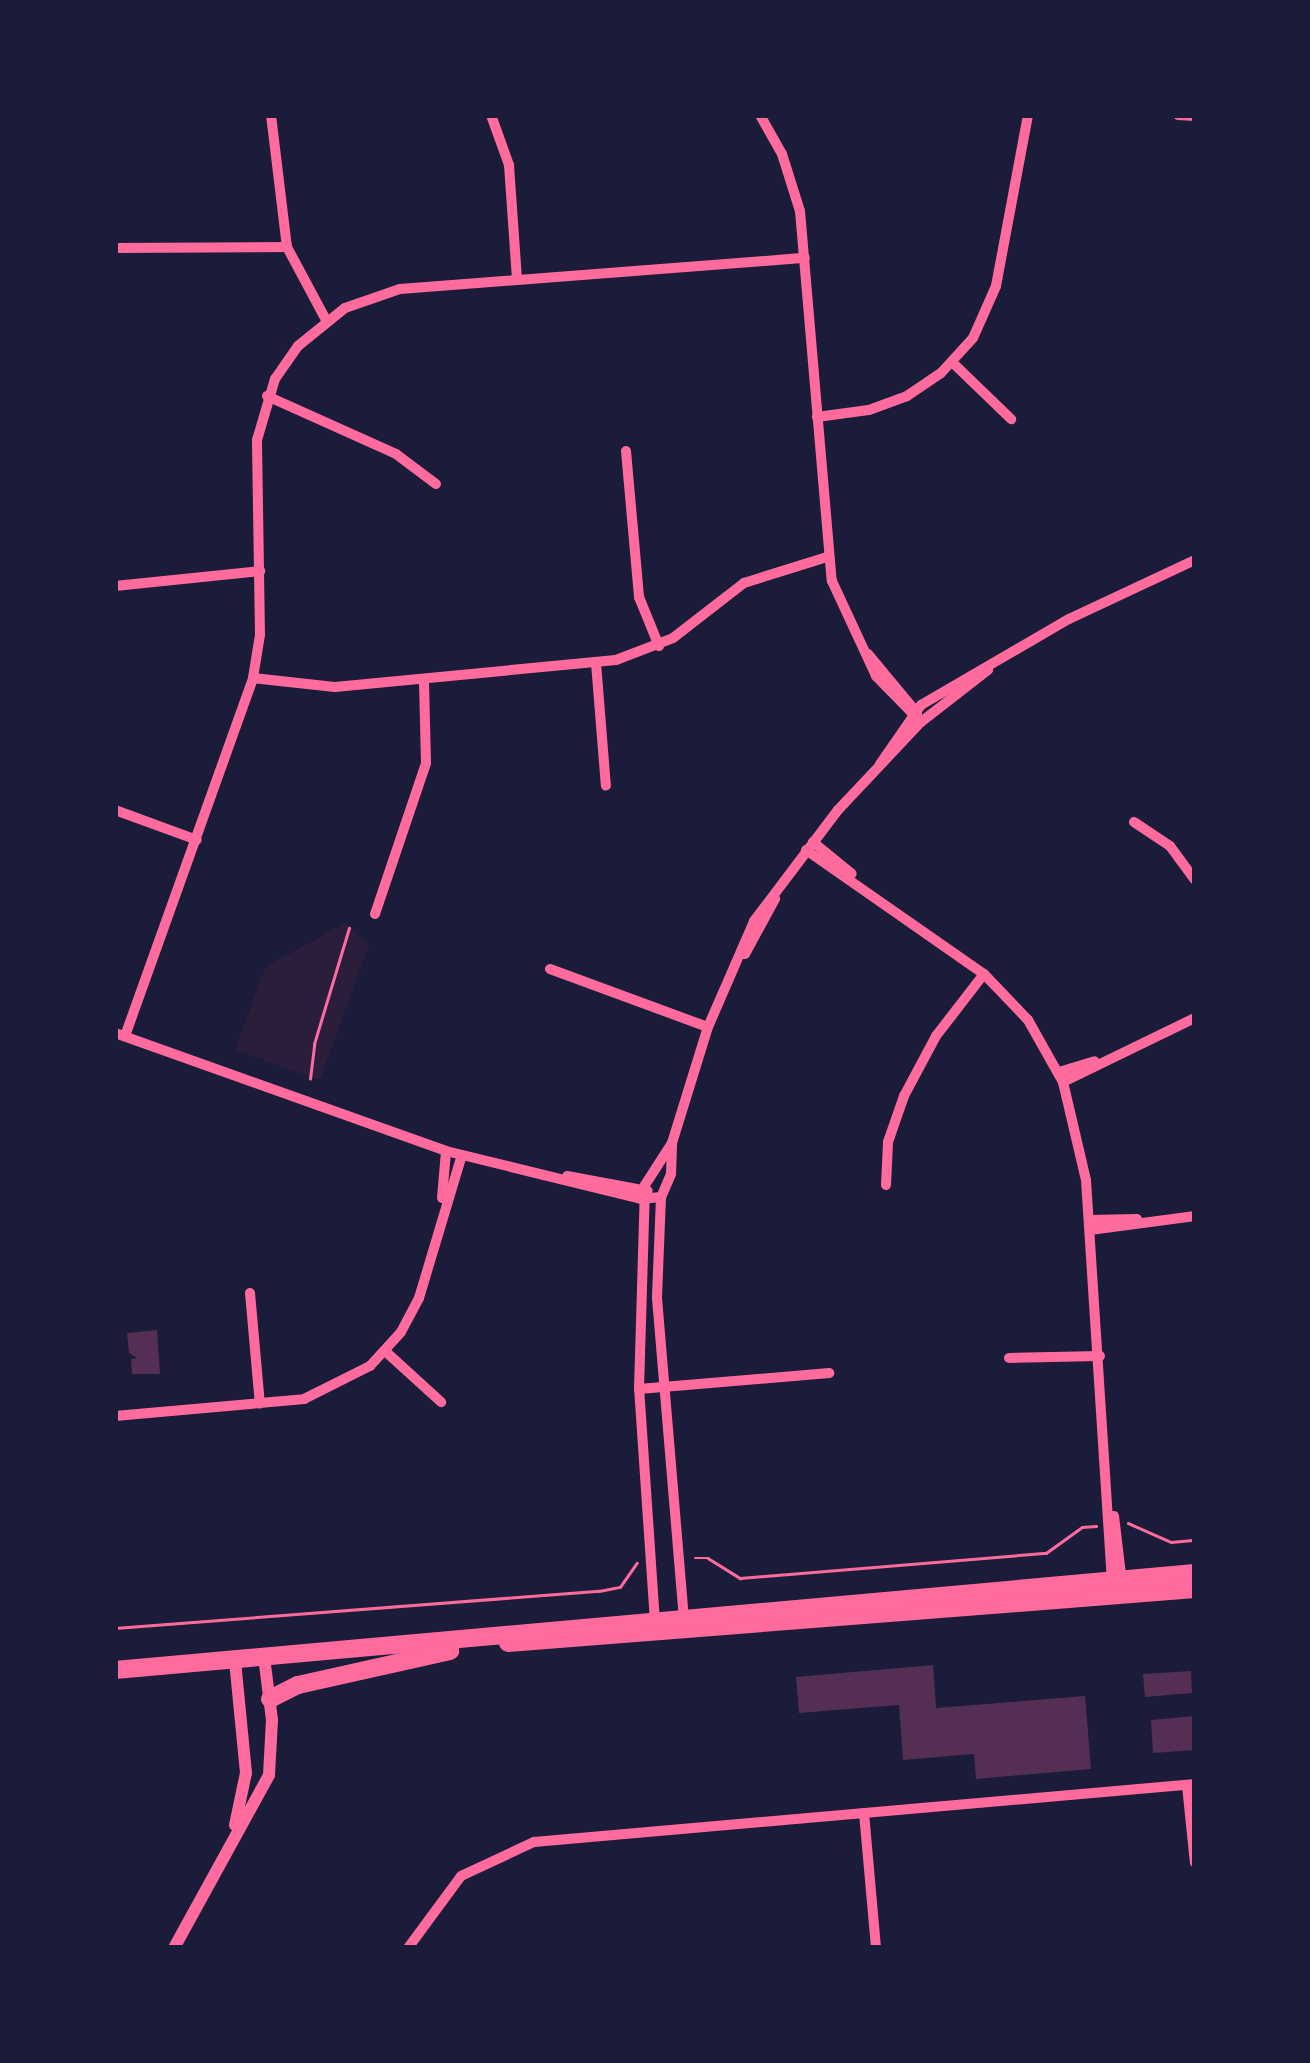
<!DOCTYPE html>
<html>
<head>
<meta charset="utf-8">
<style>
  body { margin:0 }
  #map { position:relative; width:1310px; height:2063px; overflow:hidden; background:#1b1b3a; font-family:Karla,sans-serif }
  div>[style] { position:absolute }
  [style*='--x'] { left:calc(var(--x)*1px); top:calc(var(--y)*1px); width:calc(var(--w)*1px); rotate:calc(var(--a)*1deg) }
  .green>* { inset:0; background:#2a1e3b }
  .building>* { inset:0; background:#542f53 }
  .path>* { height:2.5px; margin:-1.25px; padding:0 1.25px; transform-origin:1.25px; border-radius:1.25px; background:#ff6b9d }
  .minor>* { height:10px; margin:-5px; padding:0 5px; transform-origin:5px; border-radius:5px; background:#ff6b9d }
  .tertiary>* { height:12px; margin:-6px; padding:0 6px; transform-origin:6px; border-radius:6px; background:#ff6b9d }
  .primary>* { height:18px; margin:-9px; padding:0 9px; transform-origin:9px; border-radius:9px; background:#ff6b9d }
  span { translate:-50% -50%; white-space:nowrap; text-align:center; line-height:1.15; -webkit-text-stroke:10px #1b1b3a; paint-order:stroke }
  .frame { position:absolute; inset:0; border:118px solid #1b1b3a; pointer-events:none }
</style>
</head>
<body>
<div id="map">
  <div class="green">
    <i style="clip-path:polygon(345px 923px,369px 945px,320px 1080px,235px 1050px,265px 967px)"></i>
  </div>
  <div class="building">
    <i style="clip-path:polygon(157px 1330px,160px 1374px,132px 1374px,131px 1359px,137px 1358px,129px 1353px,127px 1333px)"></i>
    <i style="clip-path:polygon(933px 1665px,936px 1708px,1085px 1696px,1091px 1769px,976px 1779px,974px 1754px,903px 1760px,899px 1705px,799px 1713px,796px 1677px)"></i>
    <i style="clip-path:polygon(1191px 1671px,1192px 1693px,1145px 1697px,1143px 1674px)"></i>
    <i style="clip-path:polygon(1195px 1716px,1195px 1750px,1153px 1753px,1151px 1720px)"></i>
  </div>
  <div class="path">
    <i style="--x:310;--y:1079;--w:35;--a:-83"></i>
    <i style="--x:314;--y:1044;--w:121;--a:-73.2"></i>
    <i style="--x:1128;--y:1523;--w:47;--a:23.8"></i>
    <i style="--x:1171;--y:1542;--w:24;--a:-5"></i>
    <i style="--x:695;--y:1558;--w:13;--a:0"></i>
    <i style="--x:708;--y:1558;--w:38;--a:32"></i>
    <i style="--x:740;--y:1578;--w:307;--a:-4.7"></i>
    <i style="--x:1046;--y:1553;--w:44;--a:-35.8"></i>
    <i style="--x:1082;--y:1527;--w:14;--a:-4"></i>
    <i style="--x:115;--y:1628;--w:485;--a:-4.4"></i>
    <i style="--x:599;--y:1591;--w:21;--a:-11"></i>
    <i style="--x:620;--y:1587;--w:29;--a:-55"></i>
  </div>
  <div class="minor">
    <i style="--x:271;--y:115;--w:133;--a:83.1"></i>
    <i style="--x:287;--y:247;--w:83;--a:61.9"></i>
    <i style="--x:491;--y:115;--w:53;--a:70.2"></i>
    <i style="--x:509;--y:165;--w:115;--a:86"></i>
    <i style="--x:760;--y:115;--w:45;--a:60.6"></i>
    <i style="--x:782;--y:154;--w:60;--a:72.5"></i>
    <i style="--x:800;--y:211;--w:371;--a:85.1"></i>
    <i style="--x:832;--y:581;--w:105;--a:65.1"></i>
    <i style="--x:876;--y:676;--w:64;--a:45.6"></i>
    <i style="--x:1178;--y:115;--w:17;--a:3"></i>
    <i style="--x:115;--y:248;--w:172;--a:-0.3"></i>
    <i style="--x:953;--y:363;--w:81;--a:44"></i>
    <i style="--x:267;--y:396;--w:141;--a:24.2"></i>
    <i style="--x:396;--y:454;--w:50;--a:36.9"></i>
    <i style="--x:817;--y:417;--w:52;--a:-7.7"></i>
    <i style="--x:869;--y:410;--w:40;--a:-20.2"></i>
    <i style="--x:907;--y:396;--w:41;--a:-34.1"></i>
    <i style="--x:941;--y:373;--w:47;--a:-47.6"></i>
    <i style="--x:973;--y:338;--w:57;--a:-66.1"></i>
    <i style="--x:996;--y:286;--w:174;--a:-79.4"></i>
    <i style="--x:626;--y:451;--w:147;--a:84.9"></i>
    <i style="--x:639;--y:597;--w:53;--a:67.8"></i>
    <i style="--x:115;--y:586;--w:146;--a:-5.9"></i>
    <i style="--x:868;--y:654;--w:77;--a:50.3"></i>
    <i style="--x:596;--y:663;--w:123;--a:85.4"></i>
    <i style="--x:253;--y:678;--w:82;--a:6.3"></i>
    <i style="--x:335;--y:687;--w:282;--a:-5.5"></i>
    <i style="--x:616;--y:660;--w:61;--a:-21.1"></i>
    <i style="--x:673;--y:638;--w:90;--a:-37.8"></i>
    <i style="--x:744;--y:583;--w:87;--a:-17.4"></i>
    <i style="--x:880;--y:764;--w:72;--a:-55.2"></i>
    <i style="--x:921;--y:705;--w:171;--a:-30.2"></i>
    <i style="--x:1069;--y:619;--w:139;--a:-25.1"></i>
    <i style="--x:115;--y:810;--w:87;--a:20.1"></i>
    <i style="--x:1134;--y:822;--w:43;--a:33.7"></i>
    <i style="--x:1170;--y:846;--w:42;--a:53.7"></i>
    <i style="--x:813;--y:842;--w:50;--a:39.4"></i>
    <i style="--x:806;--y:850;--w:217;--a:34.9"></i>
    <i style="--x:984;--y:974;--w:64;--a:46.3"></i>
    <i style="--x:1028;--y:1020;--w:71;--a:60.6"></i>
    <i style="--x:1063;--y:1082;--w:101;--a:76.8"></i>
    <i style="--x:1086;--y:1180;--w:403;--a:86.3"></i>
    <i style="--x:375;--y:914;--w:159;--a:-71.3"></i>
    <i style="--x:426;--y:763;--w:84;--a:-91.4"></i>
    <i style="--x:745;--y:954;--w:63;--a:-61.4"></i>
    <i style="--x:550;--y:969;--w:168;--a:20.2"></i>
    <i style="--x:115;--y:1033;--w:351;--a:19.6"></i>
    <i style="--x:446;--y:1151;--w:201;--a:13.8"></i>
    <i style="--x:641;--y:1199;--w:20;--a:-6"></i>
    <i style="--x:125;--y:1036;--w:380;--a:-70.3"></i>
    <i style="--x:253;--y:678;--w:44;--a:-80.8"></i>
    <i style="--x:260;--y:635;--w:195;--a:-90.9"></i>
    <i style="--x:257;--y:440;--w:64;--a:-73.6"></i>
    <i style="--x:275;--y:379;--w:40;--a:-55.1"></i>
    <i style="--x:298;--y:346;--w:60;--a:-39"></i>
    <i style="--x:345;--y:308;--w:58;--a:-19.1"></i>
    <i style="--x:400;--y:289;--w:406;--a:-4.4"></i>
    <i style="--x:1059;--y:1072;--w:37;--a:-17"></i>
    <i style="--x:1063;--y:1082;--w:147;--a:-25.9"></i>
    <i style="--x:672;--y:1146;--w:28;--a:92"></i>
    <i style="--x:671;--y:1174;--w:25;--a:113"></i>
    <i style="--x:661;--y:1197;--w:101;--a:92.3"></i>
    <i style="--x:657;--y:1298;--w:323;--a:85.2"></i>
    <i style="--x:567;--y:1176;--w:82;--a:10.5"></i>
    <i style="--x:886;--y:1185;--w:43;--a:-87.3"></i>
    <i style="--x:888;--y:1142;--w:49;--a:-70.8"></i>
    <i style="--x:904;--y:1096;--w:68;--a:-61.9"></i>
    <i style="--x:936;--y:1036;--w:78;--a:-52.3"></i>
    <i style="--x:442;--y:1198;--w:47;--a:-85.1"></i>
    <i style="--x:1089;--y:1220;--w:48;--a:-1.2"></i>
    <i style="--x:1090;--y:1230;--w:106;--a:-7.6"></i>
    <i style="--x:250;--y:1293;--w:111;--a:84.9"></i>
    <i style="--x:385;--y:1351;--w:76;--a:42.3"></i>
    <i style="--x:1009;--y:1358;--w:91;--a:-1.3"></i>
    <i style="--x:639;--y:1389;--w:191;--a:-4.8"></i>
    <i style="--x:115;--y:1416;--w:190;--a:-5.1"></i>
    <i style="--x:304;--y:1399;--w:74;--a:-26.6"></i>
    <i style="--x:370;--y:1366;--w:46;--a:-47.6"></i>
    <i style="--x:401;--y:1332;--w:38;--a:-62"></i>
    <i style="--x:419;--y:1298;--w:149;--a:-73.3"></i>
    <i style="--x:1114;--y:1516;--w:67;--a:83.2"></i>
    <i style="--x:655;--y:1622;--w:234;--a:-93.9"></i>
    <i style="--x:639;--y:1389;--w:204;--a:-88.3"></i>
    <i style="--x:645;--y:1185;--w:50;--a:-57.3"></i>
    <i style="--x:672;--y:1143;--w:121;--a:-72.8"></i>
    <i style="--x:708;--y:1027;--w:116;--a:-66.5"></i>
    <i style="--x:754;--y:921;--w:139;--a:-52.9"></i>
    <i style="--x:838;--y:810;--w:121;--a:-46.7"></i>
    <i style="--x:921;--y:722;--w:85;--a:-37.8"></i>
    <i style="--x:1187;--y:1786;--w:77;--a:84.1"></i>
    <i style="--x:864;--y:1813;--w:136;--a:84.9"></i>
    <i style="--x:408;--y:1948;--w:89;--a:-53.6"></i>
    <i style="--x:461;--y:1876;--w:81;--a:-25"></i>
    <i style="--x:534;--y:1842;--w:664;--a:-5.01"></i>
  </div>
  <div class="tertiary">
    <i style="--x:235;--y:1825;--w:53;--a:-78.1"></i>
    <i style="--x:246;--y:1773;--w:114;--a:-95.6"></i>
    <i style="--x:174;--y:1948;--w:197;--a:-61.2"></i>
    <i style="--x:269;--y:1775;--w:55;--a:-86.9"></i>
    <i style="--x:272;--y:1720;--w:64;--a:-97.2"></i>
  </div>
  <div class="primary">
    <i style="--x:508;--y:1643;--w:689;--a:-4.49"></i>
    <i style="--x:115;--y:1670;--w:1084;--a:-5.13"></i>
    <i style="--x:270;--y:1699;--w:31;--a:-27"></i>
    <i style="--x:298;--y:1685;--w:156;--a:-12.6"></i>
  </div>
  <div class="frame"></div>
</div>
</body>
</html>
